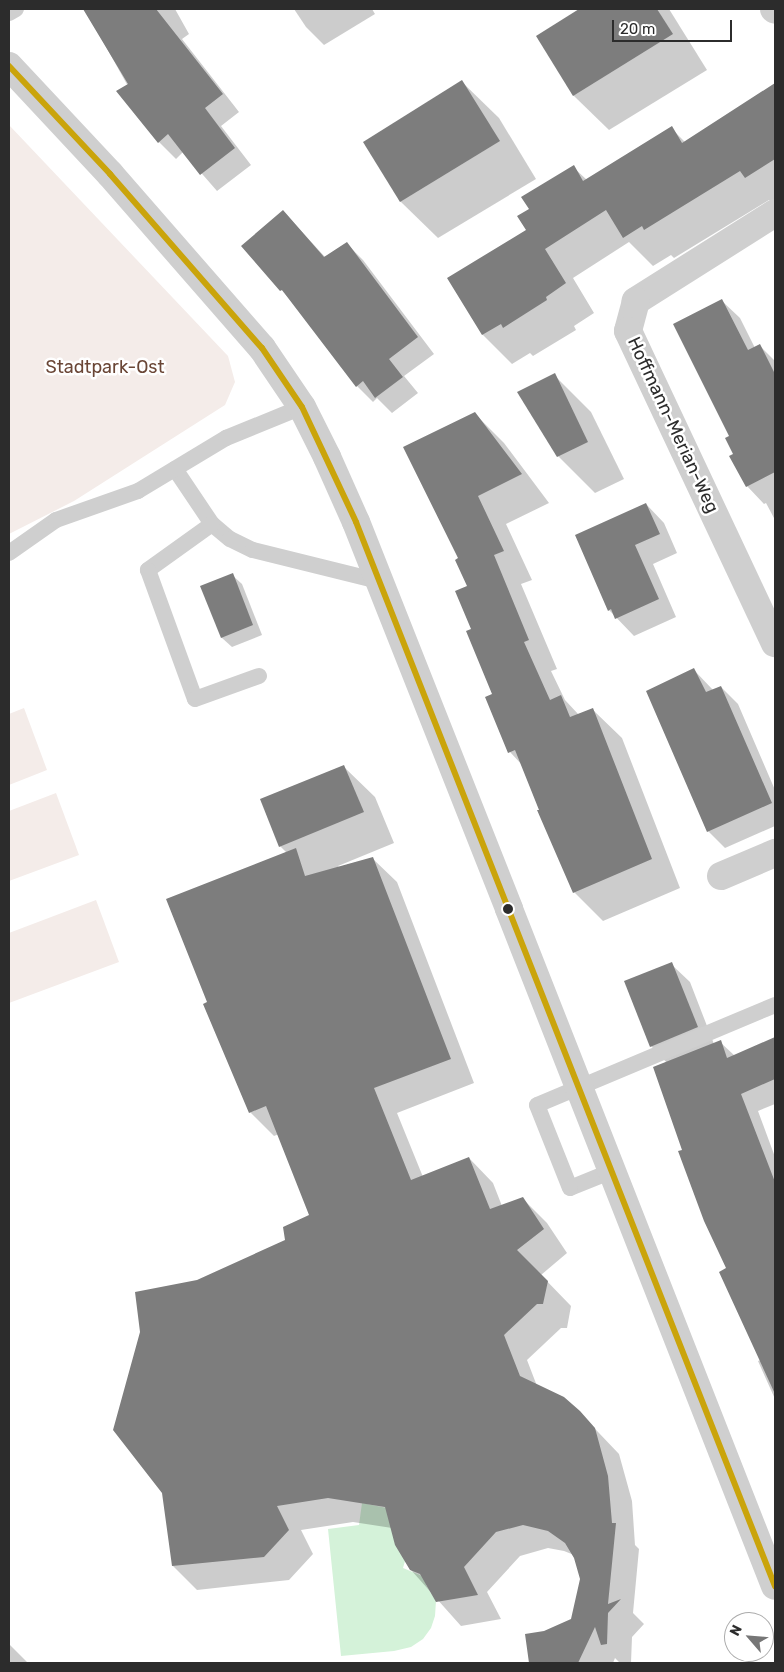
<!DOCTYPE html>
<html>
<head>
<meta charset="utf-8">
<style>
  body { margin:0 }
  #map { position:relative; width:784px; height:1672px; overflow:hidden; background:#fff; font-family:Rubik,sans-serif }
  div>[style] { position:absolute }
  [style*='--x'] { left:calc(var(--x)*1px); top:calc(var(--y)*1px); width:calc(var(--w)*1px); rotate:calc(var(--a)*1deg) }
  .green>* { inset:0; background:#f4ece9 }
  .water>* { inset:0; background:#d4f2d9 }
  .shadow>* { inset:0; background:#0003 }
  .building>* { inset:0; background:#7d7d7d }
  .service>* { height:16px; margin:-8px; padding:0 8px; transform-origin:8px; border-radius:8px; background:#cfcfcf }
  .minor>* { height:28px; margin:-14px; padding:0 14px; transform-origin:14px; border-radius:14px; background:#cfcfcf }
  .tertiary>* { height:28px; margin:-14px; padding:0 14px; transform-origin:14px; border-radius:14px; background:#cfcfcf }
  .bus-1>* { height:6px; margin:-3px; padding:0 3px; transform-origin:3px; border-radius:3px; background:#caa40b }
  .dots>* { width:14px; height:14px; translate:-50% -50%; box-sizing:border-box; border:2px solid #fff; border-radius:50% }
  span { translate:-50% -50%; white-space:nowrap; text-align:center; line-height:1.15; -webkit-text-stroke:5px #fff; paint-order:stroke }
  .park-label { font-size:18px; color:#6a4636 }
  .street-label { font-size:18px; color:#2c2c2c }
  .frame { position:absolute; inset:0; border:10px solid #2c2c2c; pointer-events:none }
  .north { position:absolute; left:724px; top:1612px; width:50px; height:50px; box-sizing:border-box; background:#fff; border:1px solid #ababab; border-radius:50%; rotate:297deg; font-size:14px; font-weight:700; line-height:20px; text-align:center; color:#2c2c2c }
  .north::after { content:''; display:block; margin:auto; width:18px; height:22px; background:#767676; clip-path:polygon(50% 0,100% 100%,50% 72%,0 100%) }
  .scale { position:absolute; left:612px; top:20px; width:120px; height:22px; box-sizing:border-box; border:2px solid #2c2c2c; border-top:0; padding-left:6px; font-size:15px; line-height:18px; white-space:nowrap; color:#2c2c2c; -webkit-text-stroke:4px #fff; paint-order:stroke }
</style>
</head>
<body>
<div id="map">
  <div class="green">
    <i style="clip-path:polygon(9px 125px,228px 356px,235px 382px,225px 405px,74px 501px,9px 534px)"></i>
    <i style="clip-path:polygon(24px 708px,47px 770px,9px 785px,9px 714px)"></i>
    <i style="clip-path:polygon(56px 793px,79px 855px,9px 881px,9px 811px)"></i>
    <i style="clip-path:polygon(96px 900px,119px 962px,9px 1003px,9px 933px)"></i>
  </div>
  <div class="water">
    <i style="clip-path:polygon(362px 1503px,392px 1509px,395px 1544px,405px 1561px,403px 1568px,420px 1575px,429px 1582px,426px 1585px,436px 1601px,435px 1616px,431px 1628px,423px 1639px,411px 1647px,394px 1651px,341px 1656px,328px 1529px,359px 1525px)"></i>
  </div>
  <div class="shadow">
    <i style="clip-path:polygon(85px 9px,175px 9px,189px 34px,182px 39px,239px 112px,221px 126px,251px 165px,217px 191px,183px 152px,176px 159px,159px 142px)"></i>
    <i style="clip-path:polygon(294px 9px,372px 9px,375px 14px,324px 45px,306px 27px)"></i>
    <i style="clip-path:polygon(581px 9px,669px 9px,707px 70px,609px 130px,574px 96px,538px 36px)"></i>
    <i style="clip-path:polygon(462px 82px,499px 118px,536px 179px,438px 238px,401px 202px,365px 142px)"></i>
    <i style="clip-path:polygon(766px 91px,775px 100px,775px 205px,769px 200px,674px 258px,671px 255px,653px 266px,629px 242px,573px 278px,594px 313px,574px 326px,576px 330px,533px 356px,530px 353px,512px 364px,483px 335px,449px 278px,527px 230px,530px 209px,573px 167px,587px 180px,671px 128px,685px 142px)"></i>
    <i style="clip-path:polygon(283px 211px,325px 257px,347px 244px,363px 260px,434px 354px,404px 376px,418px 393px,392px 413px,377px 398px,373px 402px,357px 386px,293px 303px,243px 246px)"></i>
    <i style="clip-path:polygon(722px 301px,740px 318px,755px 348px,760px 346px,775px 361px,775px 520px,766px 503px,764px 504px,747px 486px,731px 437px)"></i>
    <i style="clip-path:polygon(554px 375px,591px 412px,624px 479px,595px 493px,558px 456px)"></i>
    <i style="clip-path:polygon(475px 414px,504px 443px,549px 503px,506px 524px,532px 580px,521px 584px,557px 669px,551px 671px,565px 700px,579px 715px,593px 710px,622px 738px,680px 888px,603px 921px,574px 892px,523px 766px,510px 752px,487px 698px,494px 695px,472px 630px,469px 586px,459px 559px)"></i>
    <i style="clip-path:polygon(646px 504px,664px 523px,677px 553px,653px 564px,676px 617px,634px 636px,609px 610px)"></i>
    <i style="clip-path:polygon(232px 575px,242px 584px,262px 635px,232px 647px,222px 638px,202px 587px)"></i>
    <i style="clip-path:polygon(694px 670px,713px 690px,721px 687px,738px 704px,775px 790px,775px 826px,725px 848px,708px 831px)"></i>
    <i style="clip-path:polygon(344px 767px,375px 797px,394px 843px,338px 866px,339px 867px,372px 858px,397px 882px,474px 1083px,397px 1113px,423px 1177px,469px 1158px,493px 1183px,502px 1206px,522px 1198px,547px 1223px,567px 1253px,541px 1275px,571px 1306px,567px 1328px,561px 1328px,527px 1360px,537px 1386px,579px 1412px,619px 1454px,632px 1501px,635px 1545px,639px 1549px,633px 1613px,644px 1624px,632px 1637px,631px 1663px,620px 1663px,615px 1658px,613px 1663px,531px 1663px,526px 1635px,545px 1632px,573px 1620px,582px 1579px,574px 1555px,564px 1551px,548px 1548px,520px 1556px,487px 1592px,501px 1619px,461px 1626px,411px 1570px,392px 1528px,353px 1522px,301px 1530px,313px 1554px,289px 1580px,197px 1590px,173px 1566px,197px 1281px,286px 1241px,311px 1216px,279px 1134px,274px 1136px,250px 1112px,287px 853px,280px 846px)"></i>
    <i style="clip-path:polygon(671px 964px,690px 982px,714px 1044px,720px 1042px,735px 1056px,775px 1038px,775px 1104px,758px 1111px,775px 1157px,775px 1399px,758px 1361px,761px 1360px,683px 1151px,667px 1063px,651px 1046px)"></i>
    <i style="clip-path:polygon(9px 1644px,27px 1662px,27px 1663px,9px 1663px)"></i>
  </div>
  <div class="building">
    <i style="clip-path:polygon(83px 9px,156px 9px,223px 94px,205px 108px,235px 148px,200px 175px,168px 134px,158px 143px,116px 91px,128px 84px)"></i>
    <i style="clip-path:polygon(579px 9px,657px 9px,673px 34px,573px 96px,536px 36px)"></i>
    <i style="clip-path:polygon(462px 80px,500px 141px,400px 202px,363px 142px)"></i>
    <i style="clip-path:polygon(775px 83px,775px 159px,745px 178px,740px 171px,644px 230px,642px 226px,623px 238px,606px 210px,545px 249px,566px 283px,546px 297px,547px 300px,503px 328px,501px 324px,482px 335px,447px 278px,526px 230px,517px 216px,529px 209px,521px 197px,574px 165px,583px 181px,672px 126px,682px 143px)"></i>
    <i style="clip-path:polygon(283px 210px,324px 257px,347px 242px,418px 337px,389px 359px,403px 377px,375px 398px,363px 381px,356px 387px,282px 290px,280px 291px,241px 246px)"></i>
    <i style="clip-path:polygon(722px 299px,748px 350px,760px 344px,775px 374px,775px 472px,746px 487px,729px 456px,733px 454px,725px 438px,729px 436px,673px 324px)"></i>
    <i style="clip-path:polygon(555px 373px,588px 442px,557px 457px,517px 392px)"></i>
    <i style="clip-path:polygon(475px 412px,522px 474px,478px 496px,504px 551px,494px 555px,529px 640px,524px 642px,550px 700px,561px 695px,570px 717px,593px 708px,652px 859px,573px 893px,537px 810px,539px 810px,515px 750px,508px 753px,485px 697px,492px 694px,466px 631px,471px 629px,455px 591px,467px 586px,455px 560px,458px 558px,403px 447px)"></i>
    <i style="clip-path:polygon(646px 503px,660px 534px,635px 545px,659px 599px,615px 619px,611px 609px,608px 611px,575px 535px)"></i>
    <i style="clip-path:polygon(233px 573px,253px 625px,221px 638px,200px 586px)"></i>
    <i style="clip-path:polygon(694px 668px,706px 692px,721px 686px,772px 803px,707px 832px,646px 691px)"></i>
    <i style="clip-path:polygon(344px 765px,364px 812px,279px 847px,260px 799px)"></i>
    <i style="clip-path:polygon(296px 848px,305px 876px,373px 857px,451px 1059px,374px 1088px,411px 1180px,469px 1157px,490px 1209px,523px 1197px,544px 1229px,517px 1250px,548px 1281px,543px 1304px,537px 1304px,504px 1335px,520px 1376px,564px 1397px,580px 1411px,595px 1428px,608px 1476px,612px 1523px,616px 1523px,608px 1604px,621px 1599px,608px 1613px,607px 1644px,601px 1645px,595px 1627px,578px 1663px,529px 1663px,525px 1634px,544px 1631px,571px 1619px,580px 1579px,574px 1558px,565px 1543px,548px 1531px,523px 1525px,496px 1532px,464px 1567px,478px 1595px,436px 1602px,420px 1574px,410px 1570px,395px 1545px,385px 1507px,328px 1498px,277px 1506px,289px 1530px,264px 1557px,172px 1566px,162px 1493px,113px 1430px,140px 1332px,135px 1292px,197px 1280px,285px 1240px,283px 1227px,309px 1215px,266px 1106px,249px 1113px,203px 1004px,207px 1002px,166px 899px)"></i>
    <i style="clip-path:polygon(672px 962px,698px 1027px,650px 1047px,624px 981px)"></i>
    <i style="clip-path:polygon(775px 1037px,775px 1079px,741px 1094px,775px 1182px,775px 1394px,719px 1272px,726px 1268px,704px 1221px,678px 1151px,682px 1150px,653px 1067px,721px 1040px,727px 1058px)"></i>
  </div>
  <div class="service">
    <i style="--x:9;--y:13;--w:8;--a:-30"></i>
    <i style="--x:175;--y:469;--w:66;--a:56.1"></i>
    <i style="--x:212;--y:524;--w:23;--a:40"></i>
    <i style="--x:230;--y:539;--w:25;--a:26"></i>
    <i style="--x:253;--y:550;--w:129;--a:13.9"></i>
    <i style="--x:212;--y:524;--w:79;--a:144.3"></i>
    <i style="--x:148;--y:570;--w:137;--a:70"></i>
    <i style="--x:195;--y:699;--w:68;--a:-19.8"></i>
    <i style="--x:9;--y:553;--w:57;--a:-35.1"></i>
    <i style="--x:56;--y:520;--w:87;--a:-19.5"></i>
    <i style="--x:138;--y:491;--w:103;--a:-31.1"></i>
    <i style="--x:226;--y:438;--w:82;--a:-22.2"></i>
    <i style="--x:612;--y:1171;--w:45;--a:158"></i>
    <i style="--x:570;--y:1188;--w:89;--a:-111.7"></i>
    <i style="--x:537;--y:1105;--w:258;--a:-22.8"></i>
  </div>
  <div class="minor">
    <i style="--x:774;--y:9;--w:1;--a:45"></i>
    <i style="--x:775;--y:213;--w:165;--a:147.7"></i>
    <i style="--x:636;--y:301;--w:31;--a:105"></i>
    <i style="--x:628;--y:331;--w:345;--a:64.8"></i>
    <i style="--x:721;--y:876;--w:59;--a:-23.1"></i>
  </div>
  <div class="tertiary">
    <i style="--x:9;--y:66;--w:148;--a:46.9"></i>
    <i style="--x:110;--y:174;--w:231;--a:48.9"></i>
    <i style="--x:262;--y:348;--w:71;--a:55.9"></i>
    <i style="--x:302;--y:407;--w:56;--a:63.4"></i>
    <i style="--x:327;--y:457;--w:71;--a:66"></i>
    <i style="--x:356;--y:522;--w:416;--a:68.4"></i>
    <i style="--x:509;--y:909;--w:727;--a:68.55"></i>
  </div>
  <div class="bus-1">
    <i style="--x:9;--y:66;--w:148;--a:46.9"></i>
    <i style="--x:110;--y:174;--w:231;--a:48.9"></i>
    <i style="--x:262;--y:348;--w:71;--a:55.9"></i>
    <i style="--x:302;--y:407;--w:127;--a:64.8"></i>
    <i style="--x:356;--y:522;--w:1144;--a:68.51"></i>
  </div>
  <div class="dots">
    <i style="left:508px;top:909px;background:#2c2c2c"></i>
  </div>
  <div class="park-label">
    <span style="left:105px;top:367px">Stadtpark-Ost</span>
  </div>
  <div class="street-label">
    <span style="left:673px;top:425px;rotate:65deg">Hoffmann-Merian-Weg</span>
  </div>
  <div class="frame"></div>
  <div class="north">N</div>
  <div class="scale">20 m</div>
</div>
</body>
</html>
